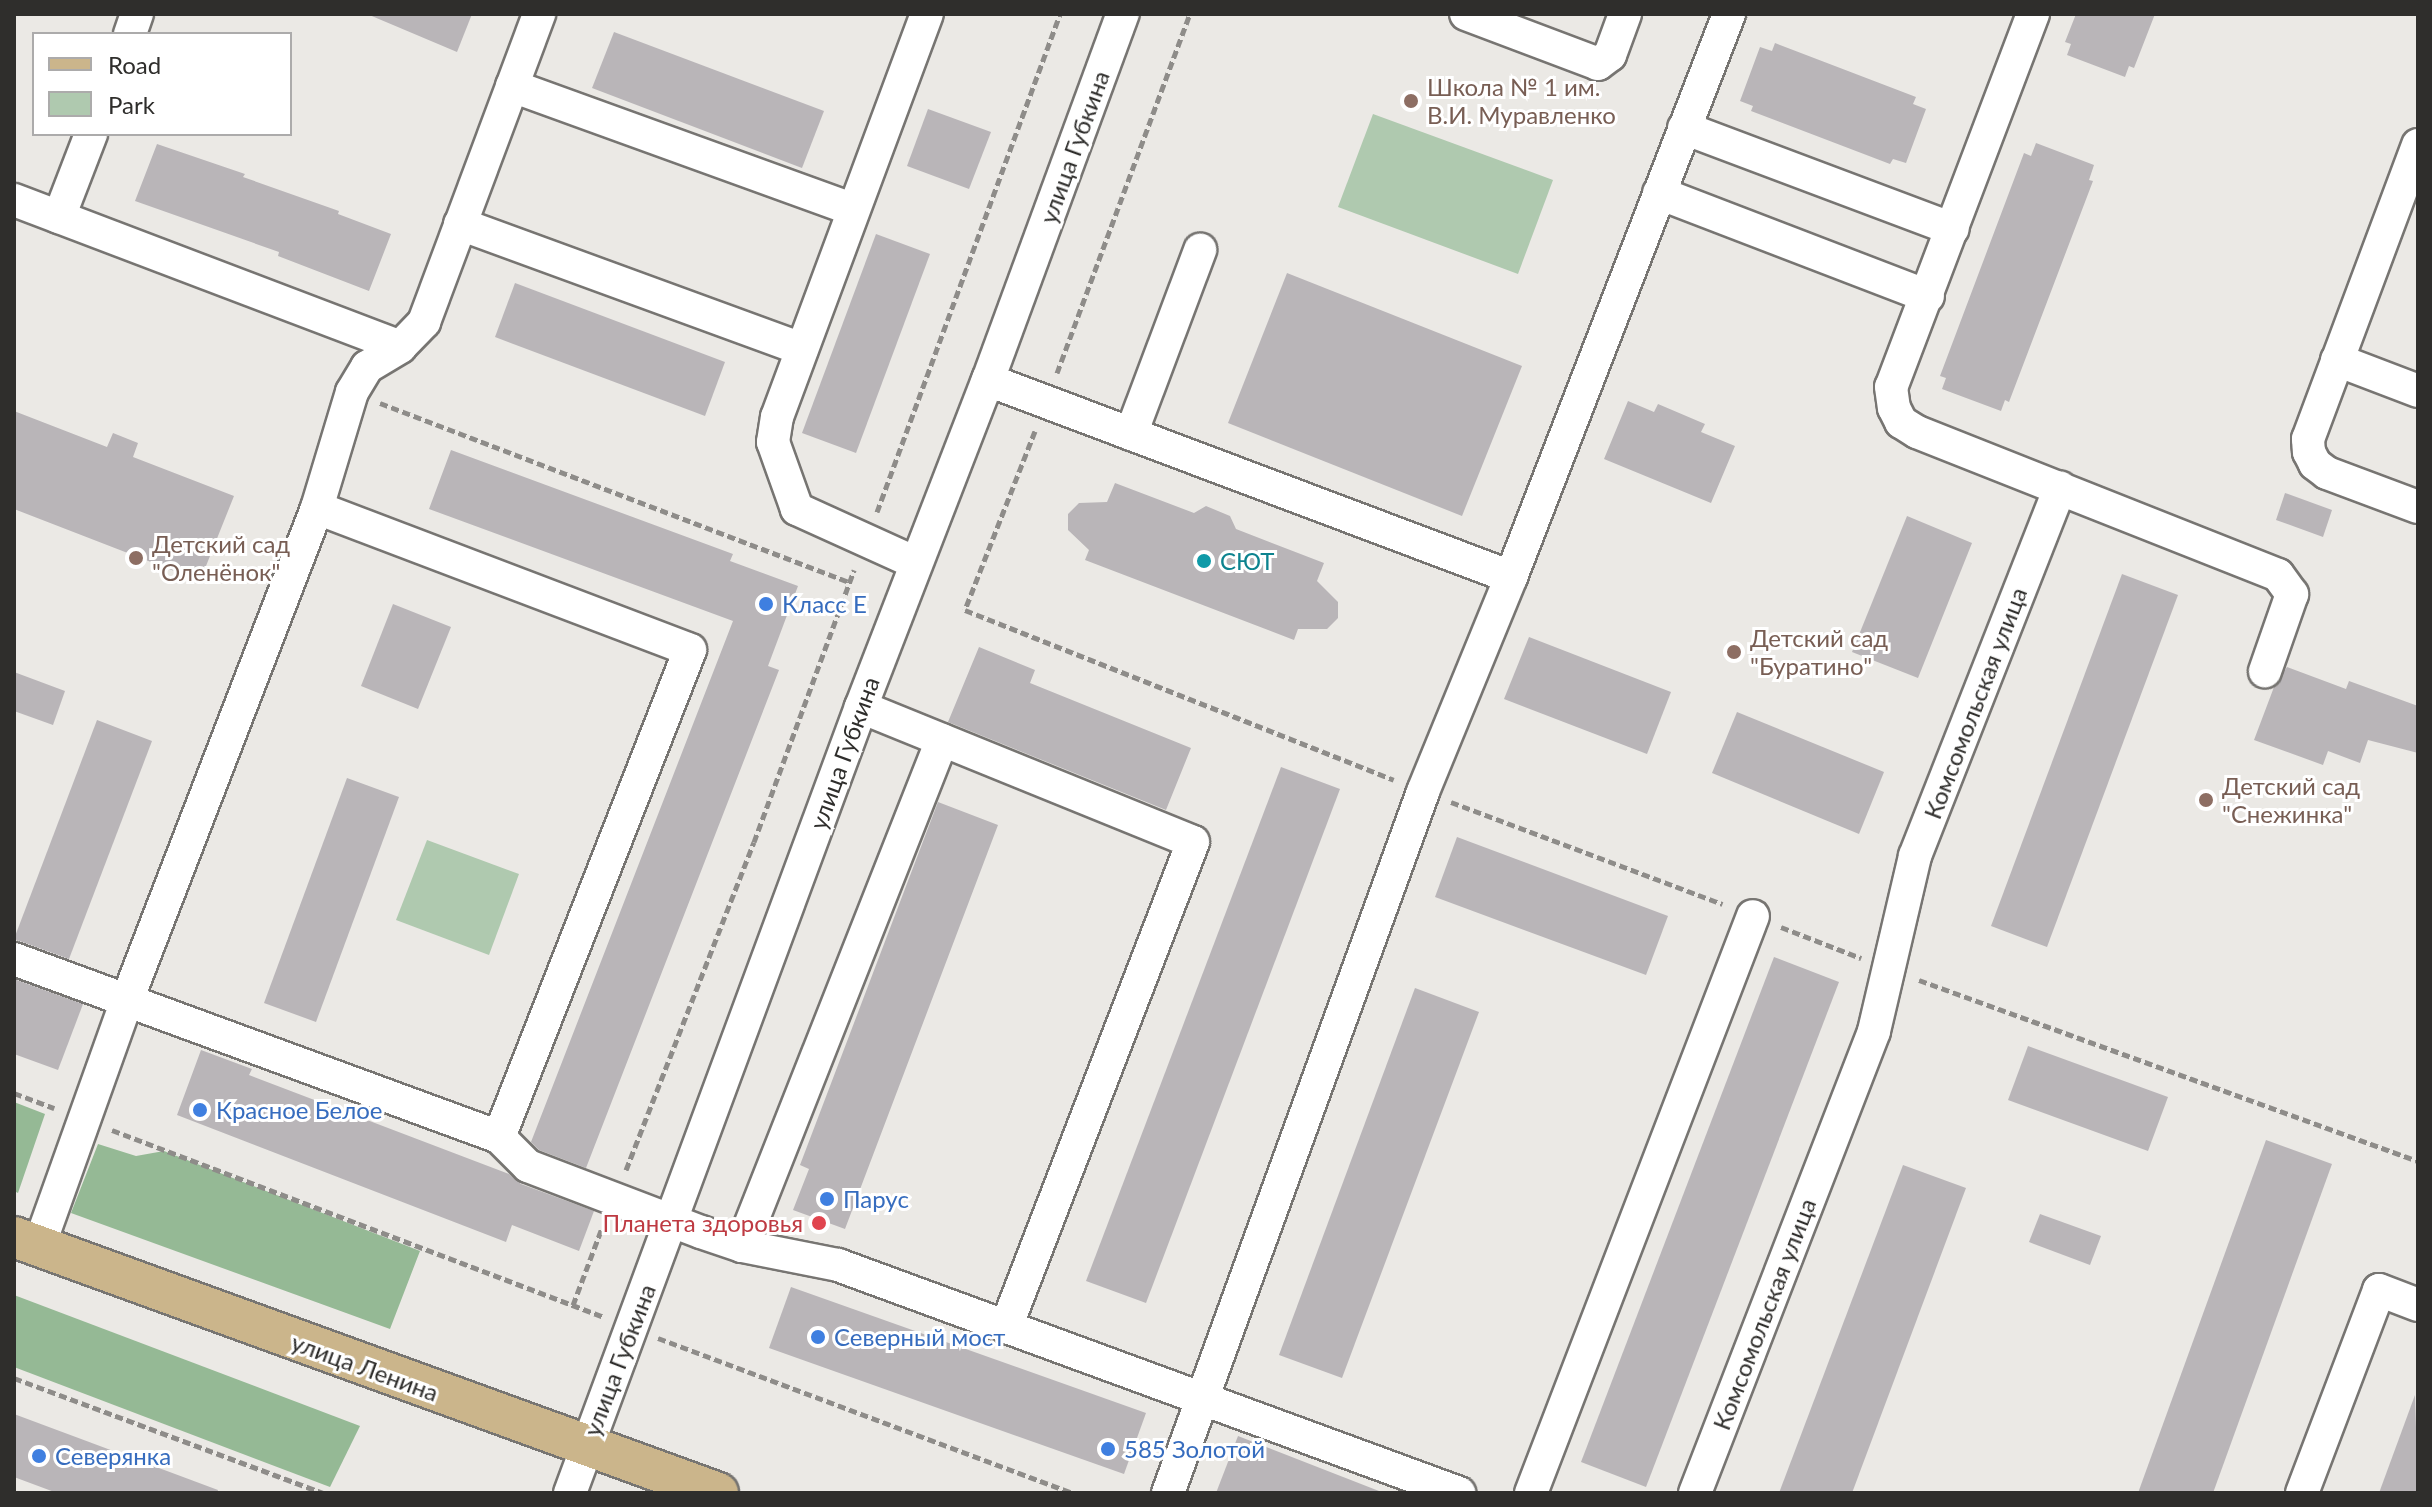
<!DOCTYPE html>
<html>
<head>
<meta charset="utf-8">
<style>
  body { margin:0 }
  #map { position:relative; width:2432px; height:1507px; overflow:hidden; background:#ebe9e5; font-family:Lato,sans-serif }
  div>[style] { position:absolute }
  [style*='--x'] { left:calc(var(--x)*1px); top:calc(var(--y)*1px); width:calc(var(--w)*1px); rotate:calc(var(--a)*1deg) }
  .green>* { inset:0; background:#afc9af }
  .forest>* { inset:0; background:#95b995 }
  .building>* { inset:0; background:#b9b5b8 }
  .path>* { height:5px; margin-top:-2.5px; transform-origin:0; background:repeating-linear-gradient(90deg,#8e8c89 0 8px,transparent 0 12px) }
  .roads { filter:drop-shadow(2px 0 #777572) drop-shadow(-2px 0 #777572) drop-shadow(0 2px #777572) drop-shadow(0 -2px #777572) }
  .minor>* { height:32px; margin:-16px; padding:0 16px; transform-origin:16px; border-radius:16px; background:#fff }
  .major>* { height:40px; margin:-20px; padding:0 20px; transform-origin:20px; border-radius:20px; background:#cbb58b }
  .dots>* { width:22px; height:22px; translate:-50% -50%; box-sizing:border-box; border:4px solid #fff; border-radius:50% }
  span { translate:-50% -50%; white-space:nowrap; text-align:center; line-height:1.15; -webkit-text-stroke:6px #fff; paint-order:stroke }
  .education-label { font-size:24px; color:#785e54 }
  .left { translate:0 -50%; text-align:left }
  .street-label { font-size:24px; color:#2f2e2c }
  .culture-label { font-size:24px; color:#0d838f }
  .shop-label { font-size:24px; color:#366cbe }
  .health-label { font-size:24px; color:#be3a42 }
  .right { translate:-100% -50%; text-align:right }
  .frame { position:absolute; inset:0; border:16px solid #2f2e2c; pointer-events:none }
  .legend { position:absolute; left:32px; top:32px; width:260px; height:104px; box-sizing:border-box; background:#fff; border:2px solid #acabab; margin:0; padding:10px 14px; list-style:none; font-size:24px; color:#2f2e2c }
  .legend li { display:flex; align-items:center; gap:16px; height:40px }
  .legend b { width:40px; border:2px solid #acabab }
</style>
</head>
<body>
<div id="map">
  <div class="green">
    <i style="clip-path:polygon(1373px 114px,1553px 180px,1518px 274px,1338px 207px)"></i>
    <i style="clip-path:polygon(427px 840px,519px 874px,489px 955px,396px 920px)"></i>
  </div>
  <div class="forest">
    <i style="clip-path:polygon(14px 1102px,45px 1114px,18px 1193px,14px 1191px)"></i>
    <i style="clip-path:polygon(98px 1144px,136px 1156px,164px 1151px,420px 1251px,390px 1329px,71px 1213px)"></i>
    <i style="clip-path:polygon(14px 1295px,360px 1426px,330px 1487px,14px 1367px)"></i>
  </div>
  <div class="building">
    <i style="clip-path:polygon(367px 14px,472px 14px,457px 52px)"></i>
    <i style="clip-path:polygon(2076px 14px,2155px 14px,2134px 68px,2129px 66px,2125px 77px,2067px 55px,2071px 44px,2065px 42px)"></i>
    <i style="clip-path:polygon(614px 32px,824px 111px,802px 168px,592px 88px)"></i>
    <i style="clip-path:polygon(1775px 43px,1916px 97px,1913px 104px,1926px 109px,1906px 163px,1893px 159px,1890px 164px,1751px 111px,1753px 106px,1740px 101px,1760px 47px,1772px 51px)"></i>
    <i style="clip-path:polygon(928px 109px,991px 132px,969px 189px,907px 166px)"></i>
    <i style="clip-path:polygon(2036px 143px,2094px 165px,2089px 180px,2093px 181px,2009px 402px,2005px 400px,2001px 411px,1942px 389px,1946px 378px,1940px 376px,2024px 153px,2031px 156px)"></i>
    <i style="clip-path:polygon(157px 144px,245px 174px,243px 177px,339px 211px,338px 214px,391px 234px,369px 291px,278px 256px,279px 252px,135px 201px)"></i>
    <i style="clip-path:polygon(876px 234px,930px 254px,856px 453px,802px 433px)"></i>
    <i style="clip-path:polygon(1287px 273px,1522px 366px,1462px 516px,1228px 423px)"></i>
    <i style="clip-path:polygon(515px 283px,725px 362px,705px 416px,495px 337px)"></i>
    <i style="clip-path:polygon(1628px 401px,1654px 412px,1658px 404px,1705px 424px,1701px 432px,1735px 446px,1711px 503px,1604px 459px)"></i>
    <i style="clip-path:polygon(14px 411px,107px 447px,113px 433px,138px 443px,133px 457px,234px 496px,200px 581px,14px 509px)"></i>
    <i style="clip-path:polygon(451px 450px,733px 554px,730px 561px,798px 586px,768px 666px,779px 670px,586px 1168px,539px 1150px,531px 1142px,733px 621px,429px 509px)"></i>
    <i style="clip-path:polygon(1115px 483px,1194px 513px,1206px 506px,1230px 516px,1236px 529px,1324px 563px,1317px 581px,1338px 602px,1338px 618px,1327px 629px,1298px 629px,1294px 640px,1085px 560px,1089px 550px,1068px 530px,1068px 514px,1079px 503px,1107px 502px)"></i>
    <i style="clip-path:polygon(2285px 493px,2332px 510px,2323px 537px,2276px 520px)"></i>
    <i style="clip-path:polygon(1907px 516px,1972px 543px,1918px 678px,1852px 652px)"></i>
    <i style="clip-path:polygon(2122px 574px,2178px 595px,2047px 947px,1991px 926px)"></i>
    <i style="clip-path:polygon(393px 604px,451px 627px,418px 709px,361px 686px)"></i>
    <i style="clip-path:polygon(1529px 637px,1671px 692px,1647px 754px,1504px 699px)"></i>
    <i style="clip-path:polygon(979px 647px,1035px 670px,1030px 683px,1191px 748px,1166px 810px,948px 722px)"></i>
    <i style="clip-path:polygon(2287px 667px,2346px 689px,2349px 681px,2418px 706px,2418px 753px,2368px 740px,2360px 763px,2328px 751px,2323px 765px,2254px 740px,2274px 687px)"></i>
    <i style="clip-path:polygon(14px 672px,65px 691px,53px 725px,14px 711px)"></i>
    <i style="clip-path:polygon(1737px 712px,1884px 772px,1859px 834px,1712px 773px)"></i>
    <i style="clip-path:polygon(97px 720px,152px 741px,69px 959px,14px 939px)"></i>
    <i style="clip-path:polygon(1281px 767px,1340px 789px,1146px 1303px,1086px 1281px)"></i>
    <i style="clip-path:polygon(347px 778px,399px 797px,316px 1022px,264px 1003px)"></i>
    <i style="clip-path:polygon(938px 802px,998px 825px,845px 1229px,793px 1210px,809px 1169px,800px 1165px)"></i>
    <i style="clip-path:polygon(1457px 837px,1668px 916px,1646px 975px,1435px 897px)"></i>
    <i style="clip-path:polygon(1774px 957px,1839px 982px,1646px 1487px,1581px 1462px)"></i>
    <i style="clip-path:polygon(14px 979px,83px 1004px,58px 1070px,14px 1054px)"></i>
    <i style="clip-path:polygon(1415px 988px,1479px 1012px,1342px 1378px,1279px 1355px)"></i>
    <i style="clip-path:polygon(2028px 1046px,2168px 1097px,2148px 1151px,2008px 1100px)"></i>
    <i style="clip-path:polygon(201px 1050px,252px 1069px,249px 1075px,509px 1174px,521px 1184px,594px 1211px,579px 1251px,512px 1225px,506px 1242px,177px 1115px)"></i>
    <i style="clip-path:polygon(2266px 1140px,2332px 1164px,2213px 1493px,2138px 1493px)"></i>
    <i style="clip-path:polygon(1903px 1165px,1966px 1188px,1852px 1493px,1779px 1493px)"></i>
    <i style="clip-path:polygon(2040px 1214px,2101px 1236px,2090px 1265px,2029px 1242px)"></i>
    <i style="clip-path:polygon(791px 1287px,1146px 1413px,1124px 1474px,769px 1348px)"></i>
    <i style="clip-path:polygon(2415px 1395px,2418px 1493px,2379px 1493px)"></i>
    <i style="clip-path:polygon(14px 1414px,218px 1490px,217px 1493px,57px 1493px,14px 1477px)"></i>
    <i style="clip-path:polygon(1238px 1436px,1379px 1491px,1379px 1493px,1216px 1493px)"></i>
  </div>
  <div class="path">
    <i style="--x:1057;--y:373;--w:383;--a:-69.7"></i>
    <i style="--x:380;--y:403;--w:502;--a:20.89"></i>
    <i style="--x:1035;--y:431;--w:192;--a:111.4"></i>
    <i style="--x:965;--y:610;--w:461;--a:21.6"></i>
    <i style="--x:877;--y:512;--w:531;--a:-69.82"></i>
    <i style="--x:1451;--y:802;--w:290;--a:20.6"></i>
    <i style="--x:1781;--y:927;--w:86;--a:21.2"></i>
    <i style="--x:1919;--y:980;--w:531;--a:19.94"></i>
    <i style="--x:14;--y:1093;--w:43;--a:20.6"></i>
    <i style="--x:112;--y:1130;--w:526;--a:20.81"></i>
    <i style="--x:626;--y:1170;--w:352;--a:-68.7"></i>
    <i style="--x:754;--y:842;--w:290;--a:-69.8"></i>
    <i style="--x:573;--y:1305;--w:82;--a:-69.4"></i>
    <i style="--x:658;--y:1338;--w:443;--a:20.5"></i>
    <i style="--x:14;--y:1378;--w:331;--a:20.4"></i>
  </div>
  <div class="roads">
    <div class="minor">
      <i style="--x:1466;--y:14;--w:141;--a:20.7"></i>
      <i style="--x:1598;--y:64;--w:15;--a:-37"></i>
      <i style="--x:1610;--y:55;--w:44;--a:-69.9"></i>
      <i style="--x:2033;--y:14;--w:399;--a:110.8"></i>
      <i style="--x:1891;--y:387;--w:21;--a:82"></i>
      <i style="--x:1894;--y:408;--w:16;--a:63"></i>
      <i style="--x:1901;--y:422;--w:19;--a:32"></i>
      <i style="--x:1917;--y:432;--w:388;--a:21.6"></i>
      <i style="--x:2278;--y:575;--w:24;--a:54"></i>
      <i style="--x:2292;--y:594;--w:82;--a:109.3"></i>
      <i style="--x:130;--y:34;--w:21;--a:-71"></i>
      <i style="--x:512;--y:86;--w:362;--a:19.9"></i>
      <i style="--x:1684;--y:128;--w:287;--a:20.6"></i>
      <i style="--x:2418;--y:145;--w:314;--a:110.5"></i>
      <i style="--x:2308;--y:439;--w:13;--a:86"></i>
      <i style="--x:2309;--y:452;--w:13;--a:63"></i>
      <i style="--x:2315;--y:464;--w:15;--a:37"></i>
      <i style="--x:2327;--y:473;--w:97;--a:20.5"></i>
      <i style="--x:1659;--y:193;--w:288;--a:21"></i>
      <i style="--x:14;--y:200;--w:413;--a:20.8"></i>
      <i style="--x:59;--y:217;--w:89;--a:-68.9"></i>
      <i style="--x:460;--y:224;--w:364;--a:20.1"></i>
      <i style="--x:2337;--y:360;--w:87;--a:20.9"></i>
      <i style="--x:988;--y:380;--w:559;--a:20.64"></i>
      <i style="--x:1511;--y:577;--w:232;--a:112.3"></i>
      <i style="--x:1423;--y:792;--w:746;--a:109.99"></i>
      <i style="--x:1131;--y:434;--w:197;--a:-69.4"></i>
      <i style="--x:317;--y:508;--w:399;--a:20.8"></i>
      <i style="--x:690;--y:650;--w:523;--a:111.41"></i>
      <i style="--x:916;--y:563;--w:131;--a:-155.6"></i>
      <i style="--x:797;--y:509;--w:71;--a:-109.7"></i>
      <i style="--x:773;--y:442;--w:25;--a:-81"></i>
      <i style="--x:777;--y:417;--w:430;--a:-69.6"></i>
      <i style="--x:1511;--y:577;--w:604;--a:-68.83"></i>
      <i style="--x:861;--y:707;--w:358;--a:22.1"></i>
      <i style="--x:1193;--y:842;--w:520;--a:111.08"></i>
      <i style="--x:14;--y:959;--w:517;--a:20.15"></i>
      <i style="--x:499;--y:1137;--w:41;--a:45"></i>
      <i style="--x:528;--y:1166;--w:185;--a:20.9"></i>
      <i style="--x:701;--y:1232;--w:43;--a:18.9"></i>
      <i style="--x:742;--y:1246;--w:98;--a:11.2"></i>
      <i style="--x:838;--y:1265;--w:662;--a:20.16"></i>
      <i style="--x:39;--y:1246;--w:261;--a:-70.3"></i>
      <i style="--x:127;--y:1000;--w:527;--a:-68.88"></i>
      <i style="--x:317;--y:508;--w:121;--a:-73.2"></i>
      <i style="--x:352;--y:392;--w:29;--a:-59"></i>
      <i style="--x:367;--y:367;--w:39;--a:-31"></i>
      <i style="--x:400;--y:347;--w:35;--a:-46"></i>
      <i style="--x:424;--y:322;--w:329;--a:-69.5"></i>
      <i style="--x:742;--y:1246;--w:544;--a:-68.43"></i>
      <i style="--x:570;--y:1493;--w:838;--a:-69.68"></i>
      <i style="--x:861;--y:707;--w:351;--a:-68.8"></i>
      <i style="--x:988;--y:380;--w:390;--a:-69.8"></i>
      <i style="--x:1531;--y:1493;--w:618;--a:-68.96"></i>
      <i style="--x:1695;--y:1493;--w:495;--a:-68.8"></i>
      <i style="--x:1874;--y:1031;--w:180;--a:-76.8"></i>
      <i style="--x:1915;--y:856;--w:396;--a:-68.5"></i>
      <i style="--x:2302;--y:1493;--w:217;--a:-69.2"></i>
      <i style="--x:2379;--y:1290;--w:42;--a:21"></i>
    </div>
    <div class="major">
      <i style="--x:14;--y:1237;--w:749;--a:19.98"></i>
    </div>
  </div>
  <div class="dots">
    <i style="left:1411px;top:101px;background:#8d6e63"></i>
    <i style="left:136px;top:558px;background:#8d6e63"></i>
    <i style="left:1204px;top:561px;background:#0f9aa8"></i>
    <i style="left:766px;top:604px;background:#3f7fe0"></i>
    <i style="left:1734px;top:652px;background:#8d6e63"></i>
    <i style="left:2206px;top:800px;background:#8d6e63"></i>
    <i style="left:200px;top:1110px;background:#3f7fe0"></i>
    <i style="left:827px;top:1199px;background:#3f7fe0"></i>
    <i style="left:819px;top:1223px;background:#e0444e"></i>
    <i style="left:818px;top:1337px;background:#3f7fe0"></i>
    <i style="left:1108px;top:1449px;background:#3f7fe0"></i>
    <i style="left:39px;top:1456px;background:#3f7fe0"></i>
  </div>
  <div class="education-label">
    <span class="left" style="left:1427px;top:101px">Школа № 1 им.<br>В.И. Муравленко</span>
    <span class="left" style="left:152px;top:558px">Детский сад<br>"Оленёнок"</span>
    <span class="left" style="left:1750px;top:652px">Детский сад<br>"Буратино"</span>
    <span class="left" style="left:2222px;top:800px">Детский сад<br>"Снежинка"</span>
  </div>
  <div class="street-label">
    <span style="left:1074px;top:147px;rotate:-70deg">улица Губкина</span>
    <span style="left:1975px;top:703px;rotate:-69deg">Комсомольская улица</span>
    <span style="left:844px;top:753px;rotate:-70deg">улица Губкина</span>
    <span style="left:1764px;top:1314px;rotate:-69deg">Комсомольская улица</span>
    <span style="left:619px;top:1360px;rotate:-69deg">улица Губкина</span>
    <span style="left:365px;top:1367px;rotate:20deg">улица Ленина</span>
  </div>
  <div class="culture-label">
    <span class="left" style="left:1220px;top:561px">СЮТ</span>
  </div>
  <div class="shop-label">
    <span class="left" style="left:782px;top:604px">Класс Е</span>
    <span class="left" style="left:216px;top:1110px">Красное Белое</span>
    <span class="left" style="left:843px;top:1199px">Парус</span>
    <span class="left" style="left:834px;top:1337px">Северный мост</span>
    <span class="left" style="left:1124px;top:1449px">585 Золотой</span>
    <span class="left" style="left:55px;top:1456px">Северянка</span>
  </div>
  <div class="health-label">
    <span class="right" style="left:803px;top:1223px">Планета здоровья</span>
  </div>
  <div class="frame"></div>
  <ul class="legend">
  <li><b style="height:10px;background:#cbb58b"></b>Road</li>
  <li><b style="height:22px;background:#afc9af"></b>Park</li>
  </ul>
</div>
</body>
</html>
